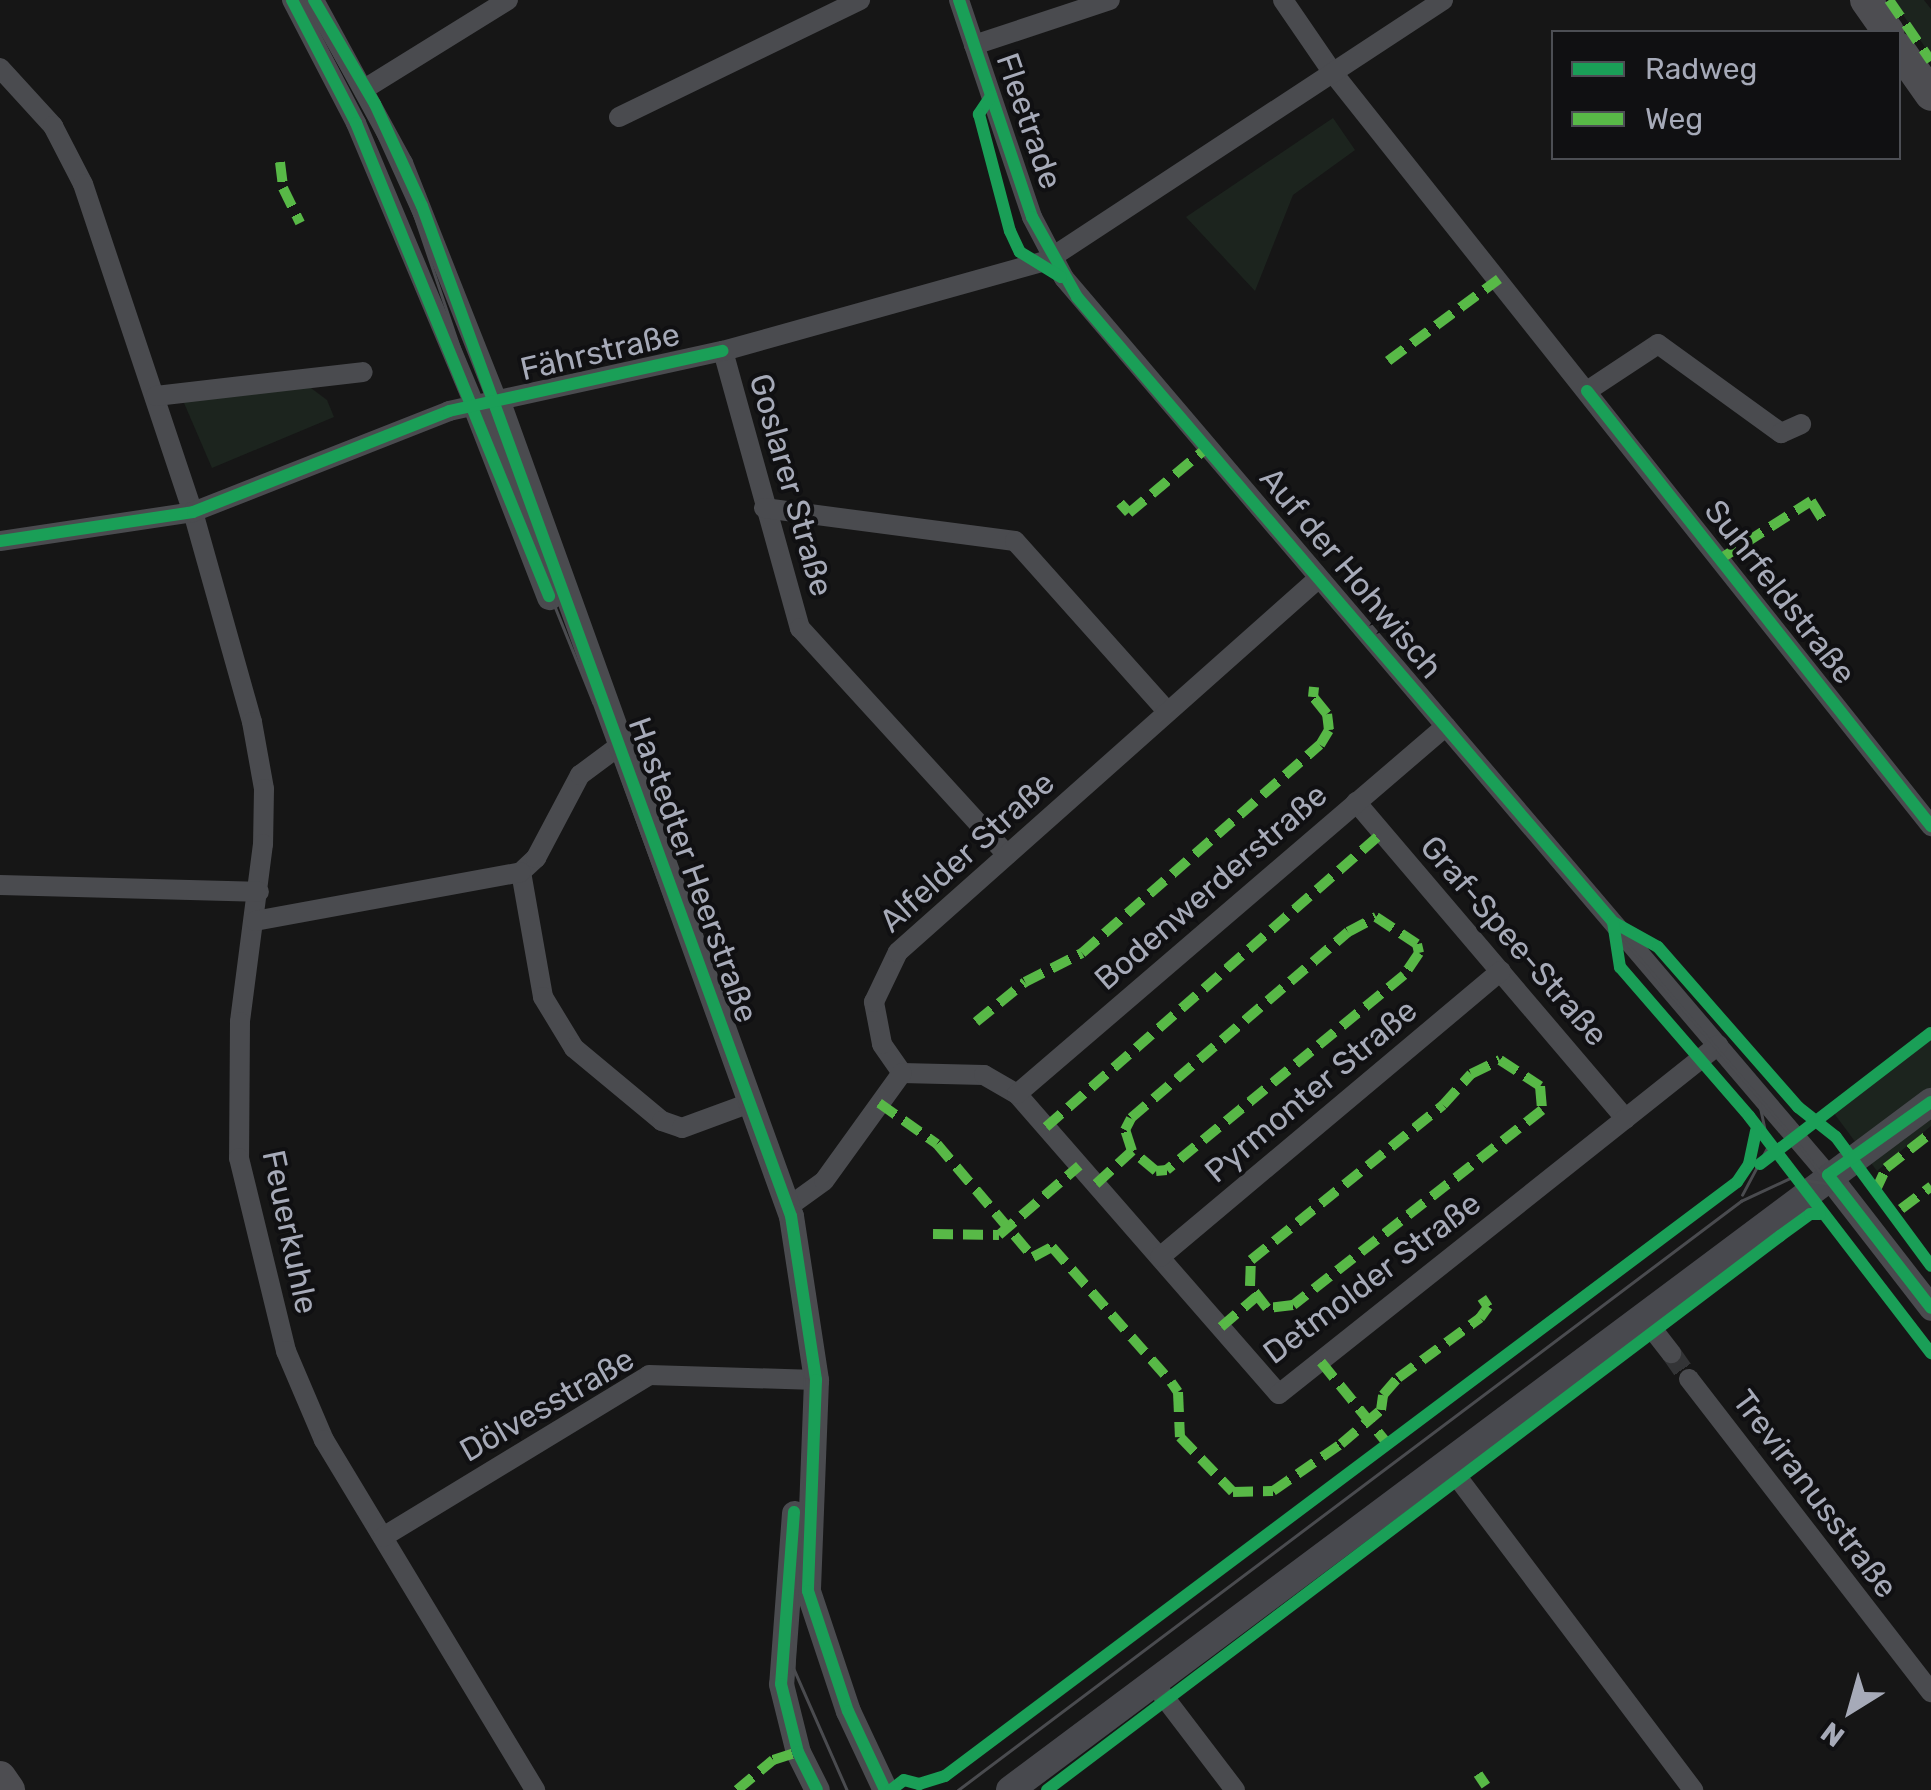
<!DOCTYPE html>
<html>
<head>
<meta charset="utf-8">
<style>
  body { margin:0 }
  #map { position:relative; width:1931px; height:1790px; overflow:hidden; background:#161616; font-family:Rubik,sans-serif }
  div>[style] { position:absolute }
  [style*='--x'] { left:calc(var(--x)*1px); top:calc(var(--y)*1px); width:calc(var(--w)*1px); rotate:calc(var(--a)*1deg) }
  .green>* { inset:0; background:#1c241e }
  .minor-tunnel>* { height:20px; margin-top:-10px; transform-origin:0; background:repeating-linear-gradient(90deg,#333436 0 20px,transparent 0 30px) }
  .minor>* { height:20px; margin:-10px; padding:0 10px; transform-origin:10px; border-radius:10px; background:#4a4b4f }
  .tertiary>* { height:25px; margin:-12.5px; padding:0 12.5px; transform-origin:12.5px; border-radius:12.5px; background:#4a4b4f }
  .secondary>* { height:28px; margin:-14px; padding:0 14px; transform-origin:14px; border-radius:14px; background:#48494e }
  .primary>* { height:32px; margin:-16px; padding:0 16px; transform-origin:16px; border-radius:16px; background:#4d4d51 }
  .tram>* { height:2.5px; margin:-1.25px; padding:0 1.25px; transform-origin:1.25px; border-radius:1.25px; background:#4a4b4f }
  .quiet>* { height:10px; margin-top:-5px; transform-origin:0; background:repeating-linear-gradient(90deg,#58b947 0 20px,transparent 0 30px) }
  .cycleway>* { height:12px; margin:-6px; padding:0 6px; transform-origin:6px; border-radius:6px; background:#1a9f57 }
  span { translate:-50% -50%; white-space:nowrap; text-align:center; line-height:1.15; -webkit-text-stroke:8px #101012; paint-order:stroke }
  .street-label { font-size:32px; color:#a6aab8 }
  .legend { position:absolute; left:1551px; top:30px; width:350px; height:130px; box-sizing:border-box; background:#101012; border:2px solid #4c4e54; margin:0; padding:12px 18px; list-style:none; font-size:30px; color:#a6aab8 }
  .legend li { display:flex; align-items:center; gap:20px; height:50px }
  .legend b { width:50px; border:2px solid #4c4e54 }
  .north { position:absolute; left:1801px; top:1660px; width:100px; height:100px; -webkit-text-stroke:8px #101012; paint-order:stroke; rotate:217deg; font-size:28px; font-weight:700; line-height:40px; text-align:center; color:#a6aab8 }
  .north::after { content:''; display:block; margin:auto; width:35px; height:45px; background:#a6aab8; clip-path:polygon(50% 0,100% 100%,50% 72%,0 100%) }
</style>
</head>
<body>
<div id="map">
  <div class="green">
    <i style="clip-path:polygon(1893px 0,1924px 0,1931px 9px,1931px 56px)"></i>
    <i style="clip-path:polygon(1333px 118px,1355px 150px,1293px 195px,1255px 291px,1186px 217px)"></i>
    <i style="clip-path:polygon(307px 385px,327px 400px,334px 417px,212px 468px,181px 396px)"></i>
    <i style="clip-path:polygon(1931px 1038px,1931px 1126px,1877px 1171px,1833px 1112px)"></i>
  </div>
  <div class="minor-tunnel">
    <i style="--x:1671;--y:1353;--w:32;--a:55"></i>
  </div>
  <div class="minor">
    <i style="--x:292;--y:0;--w:139;--a:62.5"></i>
    <i style="--x:356;--y:123;--w:307;--a:67.2"></i>
    <i style="--x:314;--y:0;--w:186;--a:61.4"></i>
    <i style="--x:403;--y:163;--w:260;--a:68.4"></i>
    <i style="--x:959;--y:0;--w:229;--a:71.4"></i>
    <i style="--x:1032;--y:217;--w:69;--a:62.3"></i>
    <i style="--x:1064;--y:278;--w:1178;--a:49.58"></i>
    <i style="--x:1283;--y:0;--w:88;--a:55.6"></i>
    <i style="--x:1333;--y:73;--w:962;--a:51.54"></i>
    <i style="--x:974;--y:45;--w:143;--a:-18.3"></i>
    <i style="--x:0;--y:68;--w:79;--a:47.6"></i>
    <i style="--x:53;--y:126;--w:65;--a:62.7"></i>
    <i style="--x:83;--y:184;--w:346;--a:71.5"></i>
    <i style="--x:193;--y:512;--w:218;--a:74.3"></i>
    <i style="--x:252;--y:722;--w:68;--a:79.8"></i>
    <i style="--x:264;--y:789;--w:55;--a:91"></i>
    <i style="--x:263;--y:844;--w:179;--a:97.4"></i>
    <i style="--x:240;--y:1022;--w:136;--a:90.4"></i>
    <i style="--x:239;--y:1158;--w:199;--a:76.3"></i>
    <i style="--x:286;--y:1351;--w:97;--a:66.9"></i>
    <i style="--x:324;--y:1440;--w:409;--a:58.9"></i>
    <i style="--x:366;--y:88;--w:167;--a:-31.8"></i>
    <i style="--x:619;--y:117;--w:268;--a:-25.9"></i>
    <i style="--x:723;--y:351;--w:288;--a:74.5"></i>
    <i style="--x:800;--y:628;--w:307;--a:47.6"></i>
    <i style="--x:1587;--y:391;--w:85;--a:-33.5"></i>
    <i style="--x:1658;--y:344;--w:152;--a:35.9"></i>
    <i style="--x:1781;--y:433;--w:22;--a:-24"></i>
    <i style="--x:156;--y:396;--w:208;--a:-6.6"></i>
    <i style="--x:764;--y:508;--w:253;--a:7.5"></i>
    <i style="--x:1015;--y:541;--w:229;--a:48.2"></i>
    <i style="--x:0;--y:541;--w:195;--a:-8.5"></i>
    <i style="--x:193;--y:512;--w:275;--a:-21.5"></i>
    <i style="--x:449;--y:411;--w:280;--a:-12.4"></i>
    <i style="--x:723;--y:351;--w:335;--a:-15.6"></i>
    <i style="--x:1046;--y:261;--w:475;--a:-33.3"></i>
    <i style="--x:1356;--y:802;--w:416;--a:49.6"></i>
    <i style="--x:521;--y:872;--w:127;--a:80"></i>
    <i style="--x:543;--y:997;--w:60;--a:58.7"></i>
    <i style="--x:574;--y:1048;--w:114;--a:39.7"></i>
    <i style="--x:662;--y:1121;--w:21;--a:19"></i>
    <i style="--x:682;--y:1128;--w:72;--a:-20.2"></i>
    <i style="--x:521;--y:872;--w:21;--a:-43"></i>
    <i style="--x:536;--y:858;--w:94;--a:-62.1"></i>
    <i style="--x:580;--y:775;--w:49;--a:-36.6"></i>
    <i style="--x:0;--y:885;--w:259;--a:1.5"></i>
    <i style="--x:255;--y:921;--w:270;--a:-10.4"></i>
    <i style="--x:902;--y:1073;--w:82;--a:1.4"></i>
    <i style="--x:984;--y:1075;--w:38;--a:30"></i>
    <i style="--x:1017;--y:1094;--w:398;--a:48.9"></i>
    <i style="--x:1279;--y:1394;--w:561;--a:-38.48"></i>
    <i style="--x:902;--y:1073;--w:35;--a:-125"></i>
    <i style="--x:882;--y:1044;--w:43;--a:-100.8"></i>
    <i style="--x:874;--y:1002;--w:55;--a:-64.4"></i>
    <i style="--x:898;--y:952;--w:563;--a:-41.62"></i>
    <i style="--x:1017;--y:1094;--w:565;--a:-40.62"></i>
    <i style="--x:788;--y:1207;--w:44;--a:-35.8"></i>
    <i style="--x:824;--y:1181;--w:133;--a:-54.2"></i>
    <i style="--x:1160;--y:1257;--w:445;--a:-40"></i>
    <i style="--x:1643;--y:1317;--w:46;--a:52.1"></i>
    <i style="--x:1689;--y:1379;--w:396;--a:52.3"></i>
    <i style="--x:1449;--y:1466;--w:406;--a:53"></i>
    <i style="--x:383;--y:1537;--w:311;--a:-31.3"></i>
    <i style="--x:649;--y:1375;--w:167;--a:1.7"></i>
    <i style="--x:1155;--y:1685;--w:132;--a:52.7"></i>
  </div>
  <div class="tertiary">
    <i style="--x:499;--y:405;--w:862;--a:70.2"></i>
    <i style="--x:791;--y:1216;--w:166;--a:81.3"></i>
    <i style="--x:816;--y:1380;--w:211;--a:92.2"></i>
    <i style="--x:808;--y:1591;--w:126;--a:71.6"></i>
    <i style="--x:848;--y:1711;--w:87;--a:64.9"></i>
    <i style="--x:475;--y:406;--w:205;--a:68.8"></i>
    <i style="--x:1828;--y:1175;--w:168;--a:52.2"></i>
    <i style="--x:794;--y:1513;--w:171;--a:94.3"></i>
    <i style="--x:781;--y:1684;--w:70;--a:76"></i>
    <i style="--x:798;--y:1752;--w:42;--a:63.4"></i>
  </div>
  <div class="secondary">
    <i style="--x:1010;--y:1790;--w:1150;--a:-36.76"></i>
  </div>
  <div class="primary">
    <i style="--x:1866;--y:0;--w:39;--a:55"></i>
    <i style="--x:1898;--y:48;--w:57;--a:54.9"></i>
    <i style="--x:0;--y:1777;--w:16;--a:55"></i>
  </div>
  <div class="tram">
    <i style="--x:303;--y:0;--w:137;--a:60.3"></i>
    <i style="--x:371;--y:119;--w:107;--a:65.6"></i>
    <i style="--x:415;--y:216;--w:281;--a:71.3"></i>
    <i style="--x:505;--y:482;--w:238;--a:68.1"></i>
    <i style="--x:594;--y:703;--w:551;--a:69.82"></i>
    <i style="--x:784;--y:1220;--w:161;--a:81.8"></i>
    <i style="--x:807;--y:1379;--w:290;--a:92.6"></i>
    <i style="--x:794;--y:1669;--w:132;--a:66.3"></i>
    <i style="--x:954;--y:0;--w:230;--a:71.5"></i>
    <i style="--x:1027;--y:218;--w:68;--a:63.1"></i>
    <i style="--x:1058;--y:279;--w:1130;--a:49.42"></i>
    <i style="--x:1793;--y:1137;--w:226;--a:52.4"></i>
    <i style="--x:1742;--y:1195;--w:55;--a:-62"></i>
    <i style="--x:1768;--y:1146;--w:44;--a:-101.8"></i>
    <i style="--x:958;--y:1790;--w:980;--a:-36.95"></i>
    <i style="--x:1741;--y:1201;--w:54;--a:-25.1"></i>
    <i style="--x:1790;--y:1178;--w:41;--a:8.3"></i>
  </div>
  <div class="quiet">
    <i style="--x:1889;--y:0;--w:74;--a:55.5"></i>
    <i style="--x:280;--y:162;--w:26;--a:83"></i>
    <i style="--x:283;--y:188;--w:39;--a:64"></i>
    <i style="--x:1388;--y:361;--w:138;--a:-36.5"></i>
    <i style="--x:1120;--y:503;--w:13;--a:48"></i>
    <i style="--x:1129;--y:513;--w:103;--a:-39.9"></i>
    <i style="--x:1720;--y:559;--w:108;--a:-32.5"></i>
    <i style="--x:1811;--y:501;--w:26;--a:58"></i>
    <i style="--x:1376;--y:917;--w:49;--a:33.4"></i>
    <i style="--x:1417;--y:944;--w:9;--a:77"></i>
    <i style="--x:1419;--y:953;--w:27;--a:124"></i>
    <i style="--x:1404;--y:975;--w:307;--a:140.6"></i>
    <i style="--x:1167;--y:1170;--w:11;--a:175"></i>
    <i style="--x:1156;--y:1171;--w:31;--a:-140"></i>
    <i style="--x:1132;--y:1151;--w:22;--a:-108"></i>
    <i style="--x:1125;--y:1130;--w:13;--a:-63"></i>
    <i style="--x:1131;--y:1118;--w:286;--a:-40.6"></i>
    <i style="--x:1348;--y:932;--w:32;--a:-28"></i>
    <i style="--x:976;--y:1022;--w:63;--a:-39.2"></i>
    <i style="--x:1025;--y:982;--w:64;--a:-27"></i>
    <i style="--x:1082;--y:953;--w:316;--a:-41.2"></i>
    <i style="--x:1320;--y:745;--w:17;--a:-59"></i>
    <i style="--x:1329;--y:730;--w:16;--a:-97"></i>
    <i style="--x:1327;--y:714;--w:22;--a:-129"></i>
    <i style="--x:1313;--y:697;--w:10;--a:-84"></i>
    <i style="--x:1500;--y:1060;--w:48;--a:33"></i>
    <i style="--x:1540;--y:1086;--w:24;--a:85"></i>
    <i style="--x:1542;--y:1110;--w:316;--a:141.9"></i>
    <i style="--x:1293;--y:1305;--w:26;--a:173"></i>
    <i style="--x:1267;--y:1308;--w:28;--a:-128"></i>
    <i style="--x:1250;--y:1286;--w:26;--a:-88"></i>
    <i style="--x:1251;--y:1260;--w:247;--a:-38.9"></i>
    <i style="--x:1443;--y:1105;--w:42;--a:-47.9"></i>
    <i style="--x:1471;--y:1074;--w:32;--a:-26"></i>
    <i style="--x:879;--y:1103;--w:71;--a:35.3"></i>
    <i style="--x:937;--y:1144;--w:148;--a:49.7"></i>
    <i style="--x:1033;--y:1257;--w:21;--a:-28"></i>
    <i style="--x:1052;--y:1247;--w:180;--a:48.6"></i>
    <i style="--x:1171;--y:1382;--w:12;--a:55"></i>
    <i style="--x:1178;--y:1392;--w:45;--a:87.5"></i>
    <i style="--x:1180;--y:1437;--w:76;--a:46.1"></i>
    <i style="--x:1233;--y:1492;--w:40;--a:-1.4"></i>
    <i style="--x:1273;--y:1491;--w:83;--a:-34.7"></i>
    <i style="--x:1341;--y:1444;--w:52;--a:-40.4"></i>
    <i style="--x:1381;--y:1410;--w:15;--a:-82"></i>
    <i style="--x:1383;--y:1395;--w:23;--a:-49"></i>
    <i style="--x:1398;--y:1378;--w:102;--a:-36.2"></i>
    <i style="--x:1480;--y:1318;--w:14;--a:-54"></i>
    <i style="--x:1488;--y:1307;--w:11;--a:-124"></i>
    <i style="--x:1046;--y:1127;--w:446;--a:-41.2"></i>
    <i style="--x:1096;--y:1184;--w:49;--a:-42.5"></i>
    <i style="--x:1875;--y:1192;--w:26;--a:-65"></i>
    <i style="--x:1886;--y:1168;--w:57;--a:-37.9"></i>
    <i style="--x:1901;--y:1209;--w:38;--a:-37"></i>
    <i style="--x:933;--y:1234;--w:66;--a:0.9"></i>
    <i style="--x:999;--y:1235;--w:106;--a:-40.8"></i>
    <i style="--x:1221;--y:1327;--w:46;--a:-40.6"></i>
    <i style="--x:1321;--y:1362;--w:103;--a:50.9"></i>
    <i style="--x:1478;--y:1774;--w:14;--a:56"></i>
    <i style="--x:737;--y:1790;--w:47;--a:-39.8"></i>
    <i style="--x:773;--y:1760;--w:26;--a:-18"></i>
  </div>
  <div class="cycleway">
    <i style="--x:292;--y:0;--w:139;--a:62.5"></i>
    <i style="--x:356;--y:123;--w:511;--a:67.8"></i>
    <i style="--x:314;--y:0;--w:121;--a:59.6"></i>
    <i style="--x:375;--y:104;--w:112;--a:65.3"></i>
    <i style="--x:422;--y:206;--w:1075;--a:69.93"></i>
    <i style="--x:791;--y:1216;--w:166;--a:81.3"></i>
    <i style="--x:816;--y:1380;--w:211;--a:92.2"></i>
    <i style="--x:808;--y:1591;--w:126;--a:71.6"></i>
    <i style="--x:848;--y:1711;--w:87;--a:64.9"></i>
    <i style="--x:959;--y:0;--w:229;--a:71.4"></i>
    <i style="--x:1032;--y:217;--w:92;--a:60.6"></i>
    <i style="--x:1077;--y:297;--w:823;--a:49.38"></i>
    <i style="--x:1613;--y:922;--w:51;--a:29.1"></i>
    <i style="--x:1658;--y:947;--w:213;--a:48.8"></i>
    <i style="--x:1798;--y:1107;--w:48;--a:38.3"></i>
    <i style="--x:1836;--y:1137;--w:160;--a:53.6"></i>
    <i style="--x:991;--y:96;--w:22;--a:124"></i>
    <i style="--x:979;--y:114;--w:121;--a:75.2"></i>
    <i style="--x:1010;--y:231;--w:23;--a:65"></i>
    <i style="--x:1020;--y:252;--w:48;--a:31.4"></i>
    <i style="--x:1587;--y:391;--w:555;--a:51.66"></i>
    <i style="--x:0;--y:541;--w:195;--a:-8.5"></i>
    <i style="--x:193;--y:512;--w:275;--a:-21.5"></i>
    <i style="--x:449;--y:411;--w:280;--a:-12.4"></i>
    <i style="--x:1613;--y:922;--w:46;--a:81.2"></i>
    <i style="--x:1620;--y:967;--w:197;--a:49.1"></i>
    <i style="--x:1749;--y:1116;--w:299;--a:52.5"></i>
    <i style="--x:1931;--y:1102;--w:126;--a:144.7"></i>
    <i style="--x:1828;--y:1175;--w:168;--a:52.2"></i>
    <i style="--x:1760;--y:1164;--w:215;--a:-37.5"></i>
    <i style="--x:794;--y:1512;--w:172;--a:94.3"></i>
    <i style="--x:781;--y:1684;--w:70;--a:76"></i>
    <i style="--x:798;--y:1752;--w:42;--a:63.4"></i>
    <i style="--x:891;--y:1790;--w:16;--a:-38"></i>
    <i style="--x:904;--y:1780;--w:16;--a:15"></i>
    <i style="--x:919;--y:1784;--w:27;--a:-17"></i>
    <i style="--x:945;--y:1776;--w:990;--a:-36.87"></i>
    <i style="--x:1737;--y:1182;--w:22;--a:-56"></i>
    <i style="--x:1749;--y:1164;--w:34;--a:-78"></i>
    <i style="--x:1047;--y:1790;--w:919;--a:-37.08"></i>
    <i style="--x:1780;--y:1236;--w:37;--a:-36"></i>
    <i style="--x:1810;--y:1214;--w:10;--a:0"></i>
  </div>
  <div class="street-label">
    <span style="left:1029px;top:121px;rotate:71deg">Fleetrade</span>
    <span style="left:600px;top:352px;rotate:-13deg">Fährstraße</span>
    <span style="left:791px;top:485px;rotate:74deg">Goslarer Straße</span>
    <span style="left:1351px;top:573px;rotate:50deg">Auf der Hohwisch</span>
    <span style="left:1780px;top:592px;rotate:52deg">Suhrfeldstraße</span>
    <span style="left:967px;top:852px;rotate:-42deg">Alfelder Straße</span>
    <span style="left:693px;top:870px;rotate:70deg">Hastedter Heerstraße</span>
    <span style="left:1211px;top:887px;rotate:-41deg">Bodenwerderstraße</span>
    <span style="left:1514px;top:941px;rotate:49deg">Graf-Spee-Straße</span>
    <span style="left:1311px;top:1091px;rotate:-40deg">Pyrmonter Straße</span>
    <span style="left:290px;top:1232px;rotate:78deg">Feuerkuhle</span>
    <span style="left:1372px;top:1278px;rotate:-37deg">Detmolder Straße</span>
    <span style="left:547px;top:1405px;rotate:-30deg">Dölvesstraße</span>
    <span style="left:1815px;top:1494px;rotate:53deg">Treviranusstraße</span>
  </div>
  <ul class="legend">
  <li><b style="height:12px;background:#1a9f57"></b>Radweg</li>
  <li><b style="height:12px;background:#58b947"></b>Weg</li>
  </ul>
  <div class="north">N</div>
</div>
</body>
</html>
